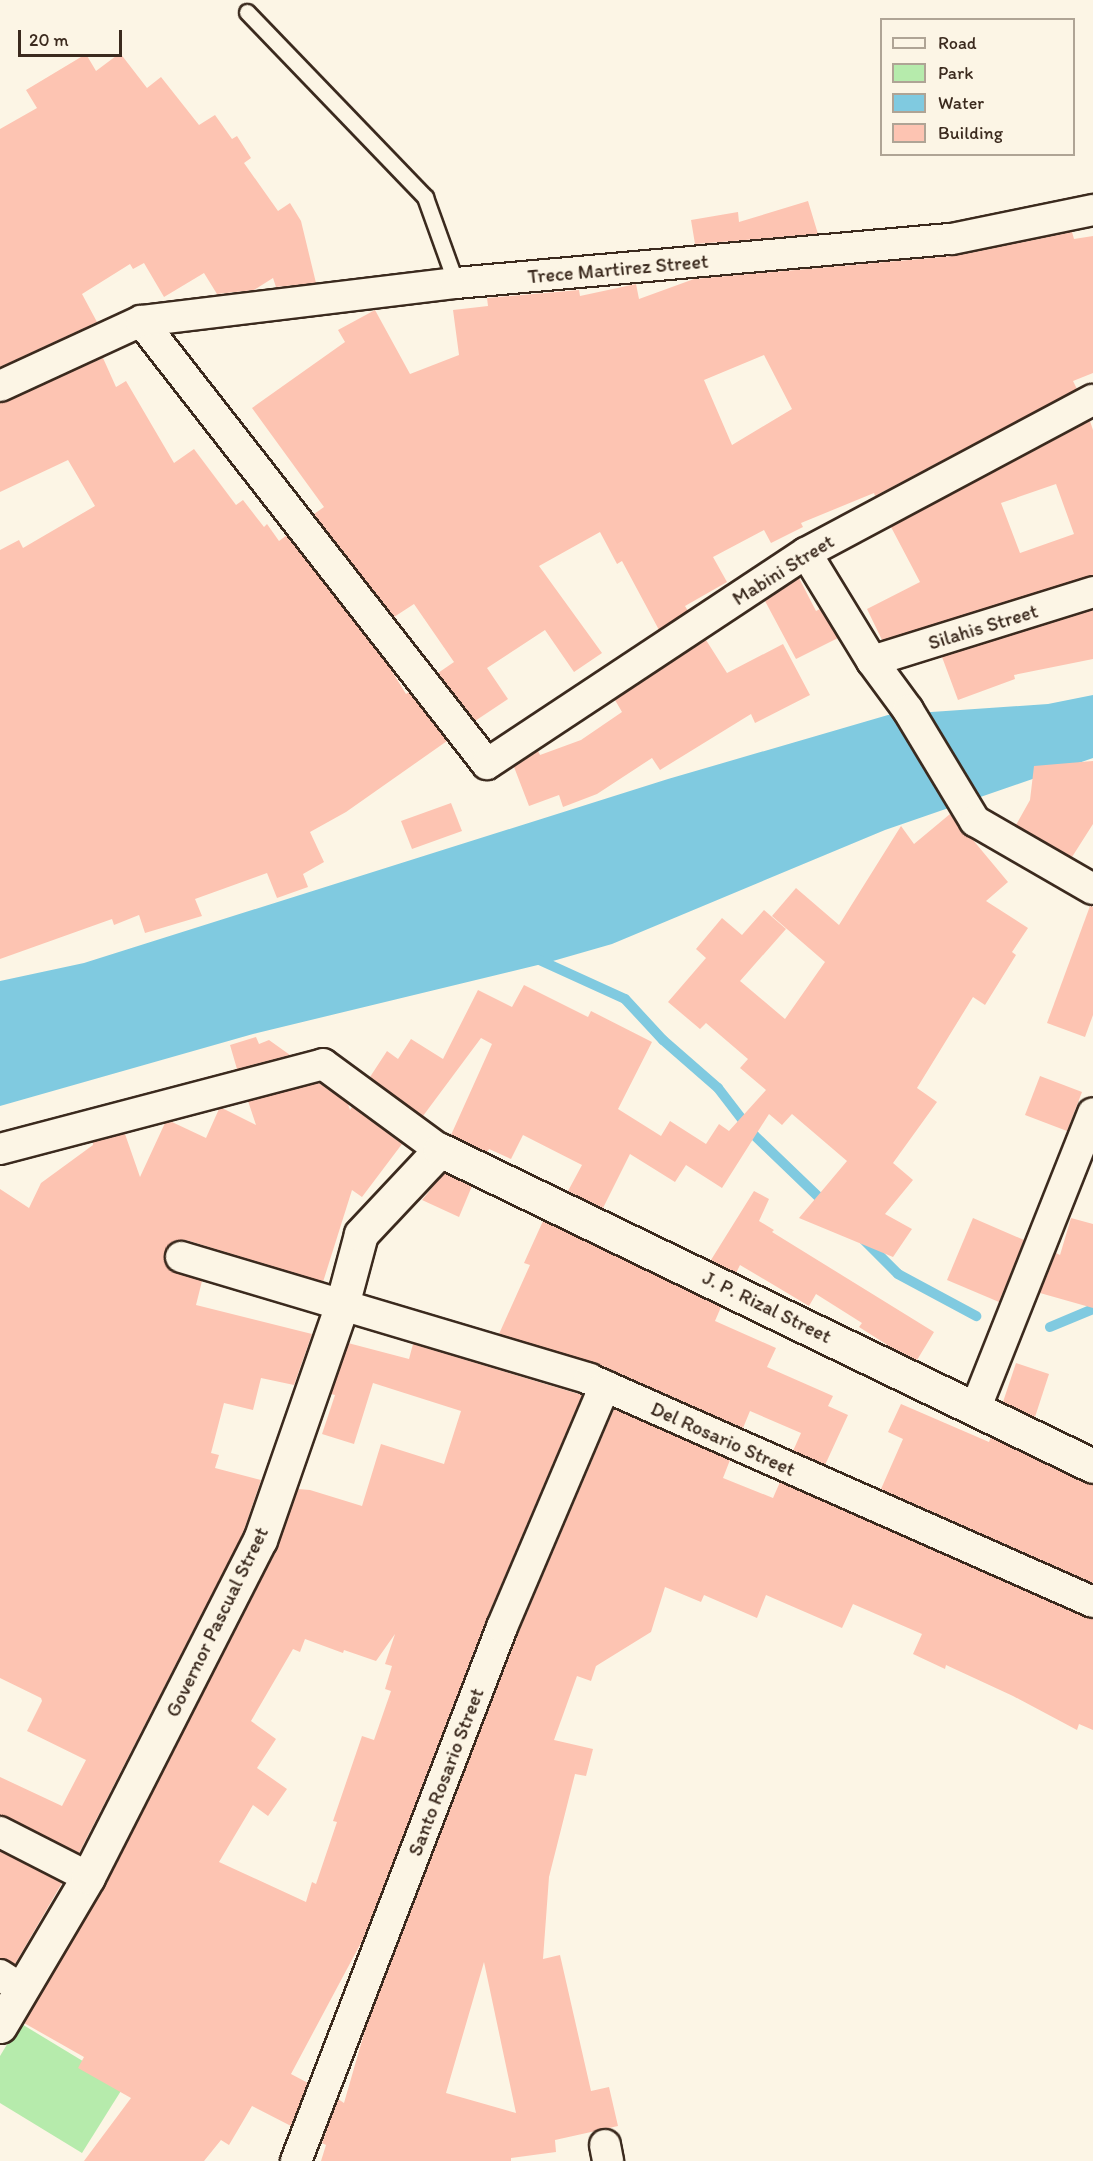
<!DOCTYPE html>
<html>
<head>
<meta charset="utf-8">
<style>
  body { margin:0 }
  #map { position:relative; width:1093px; height:2161px; overflow:hidden; background:#fcf5e5; font-family:Itim,sans-serif }
  div>[style] { position:absolute }
  [style*='--x'] { left:calc(var(--x)*1px); top:calc(var(--y)*1px); width:calc(var(--w)*1px); rotate:calc(var(--a)*1deg) }
  .green>* { inset:0; background:#b6ebac }
  .water>* { inset:0; background:#80cae0 }
  .stream>* { height:10px; margin:-5px; padding:0 5px; transform-origin:5px; border-radius:5px; background:#80cae0 }
  .building>* { inset:0; background:#fdc4b2 }
  .roads { filter:drop-shadow(2px 0 #3b2a1e) drop-shadow(-2px 0 #3b2a1e) drop-shadow(0 2px #3b2a1e) drop-shadow(0 -2px #3b2a1e) }
  .lane>* { height:15px; margin:-7.5px; padding:0 7.5px; transform-origin:7.5px; border-radius:7.5px; background:#fcf5e5 }
  .street>* { height:30px; margin:-15px; padding:0 15px; transform-origin:15px; border-radius:15px; background:#fcf5e5 }
  .secondary>* { height:33px; margin:-16.5px; padding:0 16.5px; transform-origin:16.5px; border-radius:16.5px; background:#fcf5e5 }
  span { translate:-50% -50%; white-space:nowrap; text-align:center; line-height:1.15; -webkit-text-stroke:5px #fcf5e5; paint-order:stroke }
  .street-label { font-size:20px; color:#3b2a1e }
  .legend { position:absolute; left:880px; top:18px; width:195px; height:138px; box-sizing:border-box; background:#fcf5e5; border:2px solid #afa495; margin:0; padding:8px 10px; list-style:none; font-size:18px; color:#3b2a1e }
  .legend li { display:flex; align-items:center; gap:12px; height:30px }
  .legend b { width:30px; border:2px solid #afa495 }
  .scale { position:absolute; left:18px; top:30px; width:104px; height:27px; box-sizing:border-box; border:3px solid #3b2a1e; border-top:0; padding-left:8px; font-size:18px; line-height:21px; white-space:nowrap; color:#3b2a1e; -webkit-text-stroke:4px #fcf5e5; paint-order:stroke }
</style>
</head>
<body>
<div id="map">
  <div class="green">
    <i style="clip-path:polygon(20px 2023px,124px 2086px,82px 2153px,0 2103px,0 2056px)"></i>
  </div>
  <div class="water">
    <i style="clip-path:polygon(1093px 695px,1093px 758px,885px 830px,612px 944px,546px 963px,253px 1034px,0 1106px,0 981px,84px 963px,668px 779px,888px 715px,1048px 704px)"></i>
  </div>
  <div class="stream">
    <i style="--x:535;--y:958;--w:99;--a:24.5"></i>
    <i style="--x:625;--y:999;--w:56;--a:47.2"></i>
    <i style="--x:663;--y:1040;--w:73;--a:41.1"></i>
    <i style="--x:718;--y:1088;--w:59;--a:52.5"></i>
    <i style="--x:754;--y:1135;--w:103;--a:43.8"></i>
    <i style="--x:863;--y:1239;--w:49;--a:45"></i>
    <i style="--x:898;--y:1274;--w:89;--a:28.3"></i>
    <i style="--x:1050;--y:1327;--w:47;--a:-22.7"></i>
  </div>
  <div class="building">
    <i style="clip-path:polygon(120px 53px,147px 88px,161px 77px,199px 125px,215px 115px,232px 139px,237px 136px,251px 158px,244px 163px,278px 211px,290px 203px,301px 221px,316px 283px,276px 287px,273px 278px,254px 290px,217px 294px,204px 273px,164px 297px,144px 263px,133px 269px,130px 264px,82px 294px,97px 322px,0 367px,0 129px,37px 108px,26px 90px,86px 54px,96px 71px)"></i>
    <i style="clip-path:polygon(808px 201px,818px 234px,695px 244px,691px 220px,738px 212px,739px 222px)"></i>
    <i style="clip-path:polygon(evenodd,1072px 232px,1074px 239px,1093px 236px,1093px 373px,1073px 381px,1077px 389px,875px 496px,874px 493px,801px 523px,803px 527px,771px 543px,764px 530px,713px 557px,727px 582px,685px 606px,688px 611px,659px 630px,622px 561px,617px 564px,600px 532px,539px 566px,602px 653px,574px 672px,545px 630px,487px 668px,508px 699px,475px 721px,438px 673px,454px 662px,414px 604px,394px 617px,314px 514px,324px 507px,252px 408px,345px 342px,338px 330px,375px 310px,410px 374px,459px 355px,453px 310px,488px 306px,487px 298px,579px 290px,580px 296px,636px 284px,639px 299px,694px 279px,954px 256px,1072px 232px,764px 355px,792px 409px,732px 445px,704px 380px,764px 355px)"></i>
    <i style="clip-path:polygon(103px 358px,116px 387px,126px 381px,174px 463px,194px 449px,236px 505px,243px 500px,264px 527px,267px 524px,279px 541px,287px 535px,388px 665px,406px 694px,409px 692px,447px 741px,346px 812px,310px 832px,324px 862px,303px 874px,308px 887px,277px 898px,267px 873px,195px 899px,202px 916px,145px 933px,139px 915px,114px 925px,112px 919px,0 959px,0 550px,19px 540px,23px 548px,95px 506px,68px 460px,0 492px,0 403px)"></i>
    <i style="clip-path:polygon(evenodd,1090px 421px,1093px 430px,1093px 575px,882px 640px,867px 609px,920px 582px,891px 527px,1090px 421px,1056px 484px,1074px 534px,1020px 553px,1001px 503px,1056px 484px)"></i>
    <i style="clip-path:polygon(799px 578px,816px 611px,820px 609px,838px 638px,796px 659px,765px 601px)"></i>
    <i style="clip-path:polygon(1093px 610px,1093px 659px,1014px 675px,1015px 679px,958px 700px,942px 657px)"></i>
    <i style="clip-path:polygon(706px 640px,727px 673px,783px 644px,810px 695px,755px 723px,751px 714px,660px 770px,652px 758px,597px 794px,563px 807px,559px 795px,529px 806px,514px 767px,538px 751px,540px 755px,581px 740px,622px 712px,615px 700px)"></i>
    <i style="clip-path:polygon(1093px 761px,1093px 824px,1072px 857px,1016px 825px,1030px 800px,1034px 766px)"></i>
    <i style="clip-path:polygon(451px 803px,462px 831px,412px 849px,401px 821px)"></i>
    <i style="clip-path:polygon(950px 814px,961px 830px,973px 840px,1008px 882px,986px 901px,1028px 928px,1012px 952px,1016px 955px,985px 1005px,973px 997px,917px 1088px,937px 1102px,893px 1163px,913px 1180px,885px 1214px,912px 1229px,893px 1257px,799px 1218px,847px 1161px,792px 1114px,782px 1125px,769px 1114px,722px 1188px,686px 1165px,675px 1182px,630px 1154px,603px 1208px,568px 1191px,582px 1165px,523px 1135px,511px 1159px,489px 1149px,487px 1152px,451px 1135px,492px 1044px,481px 1038px,423px 1116px,370px 1077px,387px 1051px,398px 1059px,411px 1039px,443px 1059px,478px 990px,512px 1007px,524px 985px,588px 1017px,591px 1011px,652px 1042px,618px 1109px,661px 1136px,670px 1121px,706px 1144px,719px 1124px,729px 1131px,766px 1090px,740px 1068px,748px 1059px,706px 1023px,700px 1029px,668px 1002px,706px 958px,696px 949px,722px 918px,742px 935px,764px 910px,786px 929px,740px 981px,785px 1019px,825px 962px,772px 916px,796px 888px,839px 925px,901px 826px,914px 844px)"></i>
    <i style="clip-path:polygon(1090px 906px,1093px 907px,1093px 1015px,1085px 1037px,1047px 1023px)"></i>
    <i style="clip-path:polygon(256px 1037px,259px 1044px,269px 1040px,290px 1055px,237px 1069px,230px 1045px)"></i>
    <i style="clip-path:polygon(1040px 1076px,1082px 1092px,1067px 1131px,1025px 1115px)"></i>
    <i style="clip-path:polygon(319px 1083px,348px 1104px,350px 1110px,352px 1107px,402px 1144px,362px 1197px,352px 1190px,323px 1282px,186px 1240px,176px 1240px,165px 1252px,164px 1260px,169px 1269px,202px 1281px,196px 1305px,312px 1334px,294px 1385px,261px 1378px,253px 1410px,224px 1403px,211px 1453px,219px 1455px,215px 1468px,261px 1480px,243px 1533px,79px 1853px,0 1815px,0 1777px,62px 1806px,86px 1760px,27px 1731px,42px 1701px,41px 1698px,0 1678px,0 1189px,29px 1208px,41px 1183px,93px 1145px,93px 1142px,125px 1134px,140px 1177px,165px 1123px,172px 1122px,206px 1138px,219px 1109px,222px 1108px,256px 1125px,248px 1101px)"></i>
    <i style="clip-path:polygon(444px 1173px,472px 1186px,459px 1217px,422px 1200px)"></i>
    <i style="clip-path:polygon(754px 1191px,769px 1199px,759px 1221px,774px 1230px,772px 1232px,934px 1332px,917px 1360px,889px 1346px,859px 1327px,862px 1323px,816px 1294px,809px 1306px,740px 1265px,736px 1273px,711px 1260px)"></i>
    <i style="clip-path:polygon(973px 1218px,1024px 1240px,999px 1302px,947px 1280px)"></i>
    <i style="clip-path:polygon(1071px 1218px,1093px 1224px,1093px 1308px,1040px 1293px,1056px 1253px,1060px 1255px)"></i>
    <i style="clip-path:polygon(543px 1221px,721px 1307px,715px 1321px,776px 1348px,767px 1367px,833px 1396px,828px 1406px,848px 1415px,825px 1465px,793px 1451px,801px 1433px,750px 1411px,743px 1428px,596px 1363px,499px 1334px,530px 1265px,524px 1263px)"></i>
    <i style="clip-path:polygon(evenodd,348px 1343px,409px 1359px,413px 1344px,582px 1395px,486px 1620px,363px 1939px,291px 2074px,308px 2083px,291px 2126px,252px 2106px,229px 2145px,221px 2140px,204px 2161px,84px 2161px,131px 2098px,78px 2068px,84px 2057px,24px 2023px,105px 1886px,277px 1549px,298px 1489px,310px 1490px,362px 1506px,381px 1444px,444px 1464px,461px 1411px,373px 1383px,354px 1444px,322px 1434px,335px 1395px,331px 1394px,348px 1343px,395px 1634px,385px 1664px,392px 1666px,385px 1689px,391px 1691px,374px 1740px,362px 1736px,333px 1821px,337px 1822px,316px 1884px,312px 1882px,306px 1902px,219px 1862px,253px 1805px,268px 1816px,287px 1789px,257px 1768px,276px 1739px,251px 1721px,293px 1649px,300px 1652px,305px 1639px,343px 1653px,344px 1650px,376px 1661px,395px 1634px)"></i>
    <i style="clip-path:polygon(1016px 1363px,1049px 1374px,1035px 1417px,1003px 1402px)"></i>
    <i style="clip-path:polygon(901px 1404px,989px 1442px,991px 1437px,1093px 1485px,1093px 1583px,881px 1489px,903px 1439px,888px 1432px)"></i>
    <i style="clip-path:polygon(evenodd,614px 1409px,730px 1460px,723px 1478px,773px 1498px,780px 1482px,1093px 1619px,1093px 1730px,1079px 1724px,1077px 1730px,1013px 1696px,946px 1665px,945px 1669px,913px 1654px,922px 1634px,853px 1604px,842px 1628px,766px 1595px,757px 1618px,704px 1595px,701px 1602px,665px 1587px,651px 1632px,596px 1666px,591px 1681px,577px 1676px,554px 1740px,593px 1749px,586px 1776px,575px 1774px,549px 1877px,543px 1959px,560px 1955px,591px 2091px,609px 2087px,618px 2126px,555px 2140px,556px 2152px,511px 2158px,511px 2161px,321px 2161px,326px 2145px,322px 2143px,338px 2099px,344px 2103px,365px 2030px,518px 1634px,614px 1409px,484px 1962px,516px 2113px,446px 2093px,484px 1962px)"></i>
    <i style="clip-path:polygon(0 1851px,62px 1883px,15px 1964px,0 1958px)"></i>
  </div>
  <div class="roads">
    <div class="lane">
      <i style="--x:247;--y:12;--w:257;--a:46.1"></i>
      <i style="--x:425;--y:197;--w:91;--a:70.2"></i>
    </div>
    <div class="street">
      <i style="--x:141;--y:321;--w:562;--a:52.01"></i>
      <i style="--x:487;--y:764;--w:382;--a:-33.5"></i>
      <i style="--x:806;--y:553;--w:325;--a:-28.1"></i>
      <i style="--x:0;--y:386;--w:155;--a:-24.7"></i>
      <i style="--x:141;--y:321;--w:317;--a:-6.9"></i>
      <i style="--x:456;--y:283;--w:498;--a:-5.1"></i>
      <i style="--x:952;--y:239;--w:144;--a:-11.6"></i>
      <i style="--x:806;--y:553;--w:127;--a:58.6"></i>
      <i style="--x:872;--y:661;--w:61;--a:53.7"></i>
      <i style="--x:908;--y:710;--w:130;--a:58.9"></i>
      <i style="--x:975;--y:821;--w:136;--a:30"></i>
      <i style="--x:872;--y:661;--w:232;--a:-17.3"></i>
      <i style="--x:0;--y:1149;--w:334;--a:-14.7"></i>
      <i style="--x:323;--y:1064;--w:145;--a:36.3"></i>
      <i style="--x:181;--y:1257;--w:426;--a:16.6"></i>
      <i style="--x:589;--y:1379;--w:551;--a:23.87"></i>
      <i style="--x:976;--y:1407;--w:316;--a:-68.3"></i>
      <i style="--x:0;--y:1832;--w:99;--a:27.1"></i>
      <i style="--x:0;--y:1975;--w:27;--a:33"></i>
      <i style="--x:605;--y:2145;--w:16;--a:79"></i>
      <i style="--x:296;--y:2161;--w:572;--a:-68.9"></i>
      <i style="--x:502;--y:1627;--w:262;--a:-66.9"></i>
    </div>
    <div class="secondary">
      <i style="--x:0;--y:2026;--w:173;--a:-59.4"></i>
      <i style="--x:88;--y:1877;--w:378;--a:-63"></i>
      <i style="--x:260;--y:1540;--w:249;--a:-70.8"></i>
      <i style="--x:342;--y:1305;--w:73;--a:-75"></i>
      <i style="--x:361;--y:1234;--w:115;--a:-46.8"></i>
      <i style="--x:440;--y:1150;--w:725;--a:25.82"></i>
    </div>
  </div>
  <div class="street-label">
    <span style="left:618px;top:269px;rotate:-5deg">Trece Martirez Street</span>
    <span style="left:783px;top:570px;rotate:-32deg">Mabini Street</span>
    <span style="left:983px;top:627px;rotate:-17deg">Silahis Street</span>
    <span style="left:767px;top:1307px;rotate:26deg">J. P. Rizal Street</span>
    <span style="left:723px;top:1439px;rotate:24deg">Del Rosario Street</span>
    <span style="left:217px;top:1622px;rotate:-64deg">Governor Pascual Street</span>
    <span style="left:446px;top:1772px;rotate:-69deg">Santo Rosario Street</span>
  </div>
  <ul class="legend">
  <li><b style="height:8px;background:#fcf5e5"></b>Road</li>
  <li><b style="height:16px;background:#b6ebac"></b>Park</li>
  <li><b style="height:16px;background:#80cae0"></b>Water</li>
  <li><b style="height:16px;background:#fdc4b2"></b>Building</li>
  </ul>
  <div class="scale">20 m</div>
</div>
</body>
</html>
